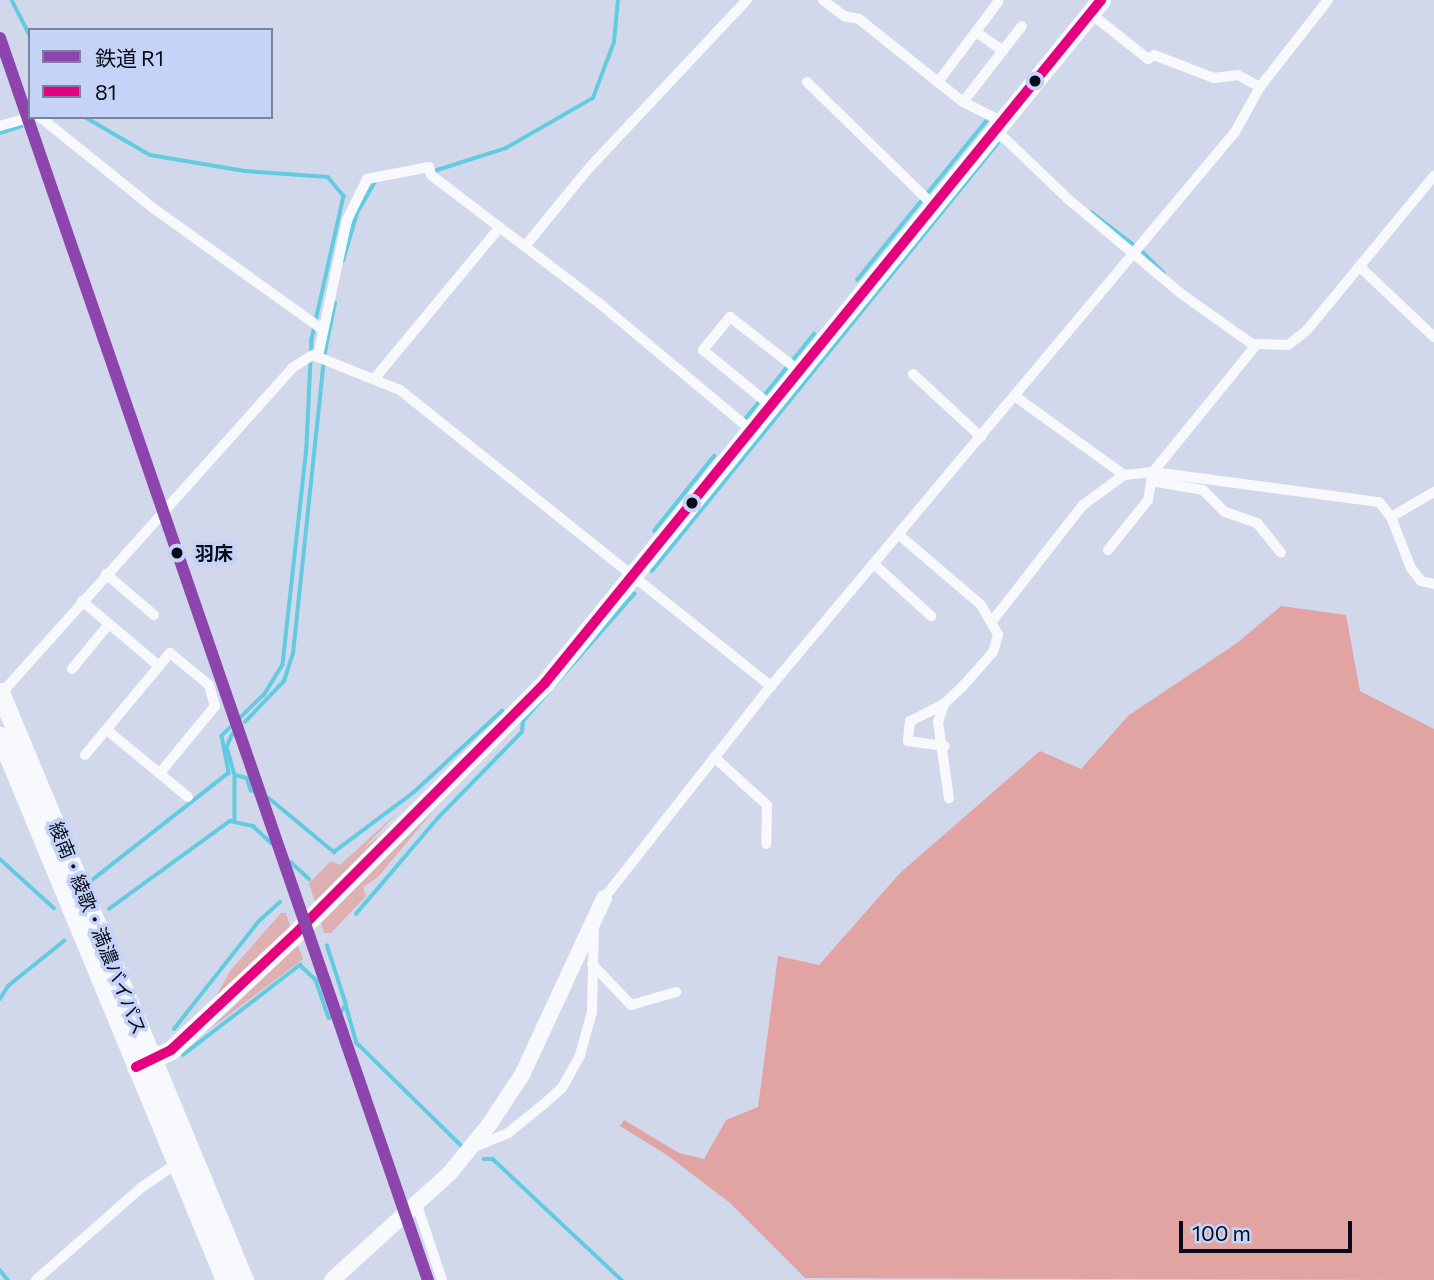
<!DOCTYPE html>
<html>
<head>
<meta charset="utf-8">
<style>
  body { margin:0 }
  #map { position:relative; width:1434px; height:1280px; overflow:hidden; background:#d1d8ec; font-family:Commissioner,"Noto Sans JP",sans-serif }
  div>[style] { position:absolute }
  [style*='--x'] { left:calc(var(--x)*1px); top:calc(var(--y)*1px); width:calc(var(--w)*1px); rotate:calc(var(--a)*1deg) }
  .green>* { inset:0; background:#deb0b2 }
  .forest>* { inset:0; background:#e2a3a3 }
  .stream>* { height:3.5px; margin:-1.75px; padding:0 1.75px; transform-origin:1.75px; border-radius:1.75px; background:#63cbe0 }
  .street>* { height:10px; margin:-5px; padding:0 5px; transform-origin:5px; border-radius:5px; background:#f8f9fc }
  .secondary>* { height:16px; margin:-8px; padding:0 8px; transform-origin:8px; border-radius:8px; background:#f8f9fc }
  .highway>* { height:19px; margin:-9.5px; padding:0 9.5px; transform-origin:9.5px; border-radius:9.5px; background:#f8f9fc }
  .bus-1>* { height:10px; margin:-5px; padding:0 5px; transform-origin:5px; border-radius:5px; background:#e5007d }
  .rail-1>* { height:12px; margin:-6px; padding:0 6px; transform-origin:6px; border-radius:6px; background:#8e44ad }
  .dots>* { width:19px; height:19px; translate:-50% -50%; box-sizing:border-box; border:4px solid #c5d3f8; border-radius:50% }
  span { translate:-50% -50%; white-space:nowrap; text-align:center; line-height:1.15; -webkit-text-stroke:7px #c5d3f8; paint-order:stroke }
  .stop-label { font-size:19px; color:#070b17; font-weight:700 }
  .left { translate:0 -50%; text-align:left }
  .street-label { font-size:19px; color:#070b17 }
  .legend { position:absolute; left:28px; top:28px; width:245px; height:91px; box-sizing:border-box; background:#c5d3f8; border:2px solid #79839e; margin:0; padding:9px 12px; list-style:none; font-size:21px; color:#070b17 }
  .legend li { display:flex; align-items:center; gap:14px; height:35px }
  .legend b { width:35px; border:2px solid #79839e }
  .scale { position:absolute; left:1179px; top:1221px; width:173px; height:32px; box-sizing:border-box; border:4px solid #070b17; border-top:0; padding-left:9px; font-size:21px; line-height:24px; white-space:nowrap; color:#070b17; -webkit-text-stroke:5px #c5d3f8; paint-order:stroke }
</style>
</head>
<body>
<div id="map">
  <div class="green">
    <i style="clip-path:polygon(414px 808px,315px 902px,309px 883px,331px 861px,340px 865px,398px 812px,364px 848px)"></i>
    <i style="clip-path:polygon(434px 810px,378px 877px,363px 887px,366px 896px,331px 933px,324px 933px,321px 923px)"></i>
    <i style="clip-path:polygon(281px 913px,286px 913px,291px 929px,211px 1005px,230px 971px)"></i>
    <i style="clip-path:polygon(298px 945px,303px 959px,210px 1029px)"></i>
  </div>
  <div class="forest">
    <i style="clip-path:polygon(1281px 606px,1346px 615px,1360px 691px,1434px 729px,1434px 1280px,805px 1278px,730px 1203px,667px 1155px,620px 1126px,624px 1120px,679px 1153px,704px 1159px,726px 1120px,758px 1107px,778px 956px,819px 965px,900px 873px,1040px 751px,1081px 769px,1129px 715px,1237px 643px)"></i>
  </div>
  <div class="stream">
    <i style="--x:12;--y:0;--w:39;--a:63"></i>
    <i style="--x:85;--y:117;--w:75;--a:30.3"></i>
    <i style="--x:150;--y:155;--w:96;--a:9.6"></i>
    <i style="--x:245;--y:171;--w:83;--a:4.1"></i>
    <i style="--x:328;--y:177;--w:25;--a:50"></i>
    <i style="--x:344;--y:196;--w:147;--a:102.6"></i>
    <i style="--x:312;--y:339;--w:108;--a:92.7"></i>
    <i style="--x:307;--y:447;--w:219;--a:96.3"></i>
    <i style="--x:283;--y:665;--w:36;--a:122"></i>
    <i style="--x:264;--y:695;--w:59;--a:135.7"></i>
    <i style="--x:222;--y:736;--w:38;--a:79"></i>
    <i style="--x:229;--y:773;--w:173;--a:141.8"></i>
    <i style="--x:0;--y:133;--w:22;--a:-18"></i>
    <i style="--x:431;--y:172;--w:79;--a:-17.7"></i>
    <i style="--x:506;--y:148;--w:100;--a:-29.9"></i>
    <i style="--x:593;--y:98;--w:60;--a:-69.4"></i>
    <i style="--x:614;--y:42;--w:42;--a:-84.6"></i>
    <i style="--x:1091;--y:212;--w:54;--a:37.5"></i>
    <i style="--x:1143;--y:252;--w:30;--a:45"></i>
    <i style="--x:343;--y:261;--w:50;--a:-73.7"></i>
    <i style="--x:357;--y:213;--w:36;--a:-60"></i>
    <i style="--x:857;--y:280;--w:205;--a:-50.9"></i>
    <i style="--x:746;--y:418;--w:108;--a:-51"></i>
    <i style="--x:654;--y:531;--w:96;--a:-51.3"></i>
    <i style="--x:652;--y:571;--w:550;--a:-51.05"></i>
    <i style="--x:245;--y:722;--w:57;--a:-46.4"></i>
    <i style="--x:284;--y:681;--w:28;--a:-72"></i>
    <i style="--x:293;--y:654;--w:304;--a:-84"></i>
    <i style="--x:325;--y:352;--w:50;--a:-78.5"></i>
    <i style="--x:233;--y:734;--w:14;--a:115"></i>
    <i style="--x:227;--y:747;--w:29;--a:74"></i>
    <i style="--x:235;--y:775;--w:45;--a:90"></i>
    <i style="--x:235;--y:775;--w:12;--a:14"></i>
    <i style="--x:247;--y:778;--w:13;--a:72"></i>
    <i style="--x:251;--y:790;--w:8;--a:23"></i>
    <i style="--x:269;--y:798;--w:85;--a:39.7"></i>
    <i style="--x:334;--y:852;--w:99;--a:-36.8"></i>
    <i style="--x:413;--y:793;--w:121;--a:-42.7"></i>
    <i style="--x:0;--y:859;--w:73;--a:42.2"></i>
    <i style="--x:291;--y:862;--w:25;--a:43"></i>
    <i style="--x:109;--y:909;--w:150;--a:-36"></i>
    <i style="--x:230;--y:821;--w:24;--a:12"></i>
    <i style="--x:253;--y:826;--w:25;--a:43"></i>
    <i style="--x:356;--y:914;--w:126;--a:-49.5"></i>
    <i style="--x:438;--y:818;--w:120;--a:-45.7"></i>
    <i style="--x:522;--y:732;--w:11;--a:-85"></i>
    <i style="--x:523;--y:721;--w:169;--a:-48.8"></i>
    <i style="--x:0;--y:999;--w:15;--a:-58"></i>
    <i style="--x:8;--y:986;--w:72;--a:-38.8"></i>
    <i style="--x:346;--y:1005;--w:40;--a:74"></i>
    <i style="--x:357;--y:1043;--w:148;--a:44.5"></i>
    <i style="--x:174;--y:1029;--w:137;--a:-51.8"></i>
    <i style="--x:259;--y:921;--w:28;--a:-42"></i>
    <i style="--x:183;--y:1055;--w:148;--a:-37.6"></i>
    <i style="--x:300;--y:965;--w:22;--a:43"></i>
    <i style="--x:316;--y:980;--w:40;--a:71.1"></i>
    <i style="--x:329;--y:1018;--w:11;--a:-22"></i>
    <i style="--x:339;--y:1014;--w:11;--a:-52"></i>
    <i style="--x:346;--y:1005;--w:62;--a:-107.9"></i>
    <i style="--x:484;--y:1159;--w:9;--a:0"></i>
    <i style="--x:493;--y:1159;--w:177;--a:43.2"></i>
    <i style="--x:0;--y:1270;--w:13;--a:51"></i>
  </div>
  <div class="street">
    <i style="--x:823;--y:0;--w:26;--a:37"></i>
    <i style="--x:844;--y:16;--w:15;--a:11"></i>
    <i style="--x:859;--y:19;--w:133;--a:38.6"></i>
    <i style="--x:963;--y:102;--w:42;--a:26.6"></i>
    <i style="--x:1090;--y:13;--w:74;--a:38.4"></i>
    <i style="--x:1148;--y:59;--w:7;--a:-34"></i>
    <i style="--x:1154;--y:55;--w:64;--a:21"></i>
    <i style="--x:1214;--y:78;--w:24;--a:-7"></i>
    <i style="--x:1238;--y:75;--w:25;--a:29"></i>
    <i style="--x:976;--y:32;--w:33;--a:35"></i>
    <i style="--x:807;--y:82;--w:177;--a:44.3"></i>
    <i style="--x:938;--y:82;--w:100;--a:-53.1"></i>
    <i style="--x:963;--y:102;--w:96;--a:-52.2"></i>
    <i style="--x:40;--y:117;--w:145;--a:38.8"></i>
    <i style="--x:153;--y:208;--w:208;--a:35.6"></i>
    <i style="--x:0;--y:126;--w:32;--a:-16"></i>
    <i style="--x:995;--y:129;--w:101;--a:43.8"></i>
    <i style="--x:1068;--y:199;--w:150;--a:39.9"></i>
    <i style="--x:1183;--y:295;--w:88;--a:35.3"></i>
    <i style="--x:526;--y:245;--w:99;--a:-50.7"></i>
    <i style="--x:589;--y:168;--w:231;--a:-46.8"></i>
    <i style="--x:1360;--y:267;--w:102;--a:43.4"></i>
    <i style="--x:318;--y:356;--w:139;--a:-78"></i>
    <i style="--x:347;--y:220;--w:46;--a:-64"></i>
    <i style="--x:367;--y:179;--w:63;--a:-11"></i>
    <i style="--x:429;--y:167;--w:8;--a:76"></i>
    <i style="--x:431;--y:175;--w:211;--a:37.3"></i>
    <i style="--x:599;--y:303;--w:198;--a:39.9"></i>
    <i style="--x:913;--y:374;--w:93;--a:42.8"></i>
    <i style="--x:375;--y:378;--w:196;--a:-50.4"></i>
    <i style="--x:1016;--y:397;--w:133;--a:35.8"></i>
    <i style="--x:771;--y:406;--w:88;--a:-140.5"></i>
    <i style="--x:703;--y:350;--w:43;--a:-50.7"></i>
    <i style="--x:730;--y:317;--w:88;--a:38"></i>
    <i style="--x:1151;--y:481;--w:53;--a:9.8"></i>
    <i style="--x:1203;--y:490;--w:31;--a:45"></i>
    <i style="--x:1225;--y:512;--w:34;--a:19"></i>
    <i style="--x:1257;--y:523;--w:38;--a:51"></i>
    <i style="--x:1391;--y:517;--w:50;--a:-30.2"></i>
    <i style="--x:898;--y:534;--w:109;--a:40.5"></i>
    <i style="--x:981;--y:605;--w:34;--a:60"></i>
    <i style="--x:998;--y:635;--w:18;--a:106"></i>
    <i style="--x:993;--y:652;--w:47;--a:131.5"></i>
    <i style="--x:962;--y:687;--w:25;--a:137"></i>
    <i style="--x:944;--y:704;--w:38;--a:153"></i>
    <i style="--x:910;--y:721;--w:20;--a:96"></i>
    <i style="--x:908;--y:741;--w:37;--a:8"></i>
    <i style="--x:1108;--y:550;--w:64;--a:-51.3"></i>
    <i style="--x:1148;--y:500;--w:28;--a:-80"></i>
    <i style="--x:1153;--y:472;--w:165;--a:-50.9"></i>
    <i style="--x:1257;--y:344;--w:31;--a:2"></i>
    <i style="--x:1288;--y:345;--w:24;--a:-38"></i>
    <i style="--x:1307;--y:330;--w:200;--a:-50.5"></i>
    <i style="--x:875;--y:565;--w:76;--a:42.3"></i>
    <i style="--x:106;--y:574;--w:63;--a:40.5"></i>
    <i style="--x:82;--y:601;--w:101;--a:40.2"></i>
    <i style="--x:993;--y:620;--w:146;--a:-52"></i>
    <i style="--x:1083;--y:505;--w:51;--a:-36.2"></i>
    <i style="--x:1124;--y:475;--w:29;--a:-6"></i>
    <i style="--x:1153;--y:472;--w:228;--a:7.6"></i>
    <i style="--x:1379;--y:502;--w:19;--a:51"></i>
    <i style="--x:1391;--y:517;--w:55;--a:68.6"></i>
    <i style="--x:1411;--y:568;--w:16;--a:52"></i>
    <i style="--x:1421;--y:581;--w:13;--a:13"></i>
    <i style="--x:72;--y:669;--w:58;--a:-50.6"></i>
    <i style="--x:0;--y:695;--w:438;--a:-48.2"></i>
    <i style="--x:292;--y:368;--w:25;--a:-32"></i>
    <i style="--x:313;--y:355;--w:94;--a:21.9"></i>
    <i style="--x:400;--y:390;--w:475;--a:38.6"></i>
    <i style="--x:944;--y:704;--w:19;--a:108"></i>
    <i style="--x:938;--y:722;--w:77;--a:81.8"></i>
    <i style="--x:107;--y:730;--w:105;--a:39.6"></i>
    <i style="--x:85;--y:755;--w:133;--a:-50.2"></i>
    <i style="--x:170;--y:653;--w:50;--a:39.4"></i>
    <i style="--x:209;--y:685;--w:22;--a:74"></i>
    <i style="--x:215;--y:706;--w:87;--a:129.4"></i>
    <i style="--x:714;--y:757;--w:72;--a:42.2"></i>
    <i style="--x:767;--y:805;--w:39;--a:91"></i>
    <i style="--x:604;--y:898;--w:270;--a:-51.8"></i>
    <i style="--x:771;--y:686;--w:723;--a:-50.05"></i>
    <i style="--x:1235;--y:132;--w:51;--a:-60.9"></i>
    <i style="--x:1260;--y:87;--w:110;--a:-52"></i>
    <i style="--x:592;--y:964;--w:57;--a:46.4"></i>
    <i style="--x:631;--y:1005;--w:47;--a:-16.1"></i>
    <i style="--x:474;--y:1147;--w:37;--a:-22"></i>
    <i style="--x:508;--y:1133;--w:46;--a:-38.9"></i>
    <i style="--x:544;--y:1104;--w:24;--a:-42"></i>
    <i style="--x:562;--y:1088;--w:38;--a:-61"></i>
    <i style="--x:580;--y:1055;--w:45;--a:-74.4"></i>
    <i style="--x:592;--y:1012;--w:85;--a:-88.7"></i>
    <i style="--x:417;--y:1205;--w:79;--a:71.6"></i>
    <i style="--x:36;--y:1280;--w:141;--a:-41.3"></i>
    <i style="--x:142;--y:1187;--w:41;--a:-34.1"></i>
  </div>
  <div class="secondary">
    <i style="--x:332;--y:1280;--w:158;--a:-42.2"></i>
    <i style="--x:449;--y:1174;--w:63;--a:-50.8"></i>
    <i style="--x:489;--y:1125;--w:60;--a:-56.6"></i>
    <i style="--x:522;--y:1075;--w:195;--a:-65.1"></i>
  </div>
  <div class="highway">
    <i style="--x:0;--y:692;--w:637;--a:67.46"></i>
    <i style="--x:0;--y:736;--w:589;--a:67.53"></i>
    <i style="--x:136;--y:1067;--w:39;--a:-26"></i>
    <i style="--x:171;--y:1050;--w:168;--a:-43.1"></i>
    <i style="--x:294;--y:935;--w:356;--a:-45.1"></i>
    <i style="--x:545;--y:683;--w:881;--a:-50.85"></i>
  </div>
  <div class="bus-1">
    <i style="--x:136;--y:1067;--w:39;--a:-26"></i>
    <i style="--x:171;--y:1050;--w:168;--a:-43.1"></i>
    <i style="--x:294;--y:935;--w:356;--a:-45.1"></i>
    <i style="--x:545;--y:683;--w:881;--a:-50.85"></i>
  </div>
  <div class="rail-1">
    <i style="--x:0;--y:38;--w:1314;--a:70.99"></i>
  </div>
  <div class="dots">
    <i style="left:1035px;top:81px;background:#070b17"></i>
    <i style="left:692px;top:503px;background:#070b17"></i>
    <i style="left:177px;top:553px;background:#070b17"></i>
  </div>
  <div class="stop-label">
    <span class="left" style="left:195px;top:553px">羽床</span>
  </div>
  <div class="street-label">
    <span style="left:98px;top:928px;rotate:68deg">綾南・綾歌・満濃バイパス</span>
  </div>
  <ul class="legend">
  <li><b style="height:9px;background:#8e44ad"></b>鉄道 R1</li>
  <li><b style="height:9px;background:#e5007d"></b>81</li>
  </ul>
  <div class="scale">100 m</div>
</div>
</body>
</html>
